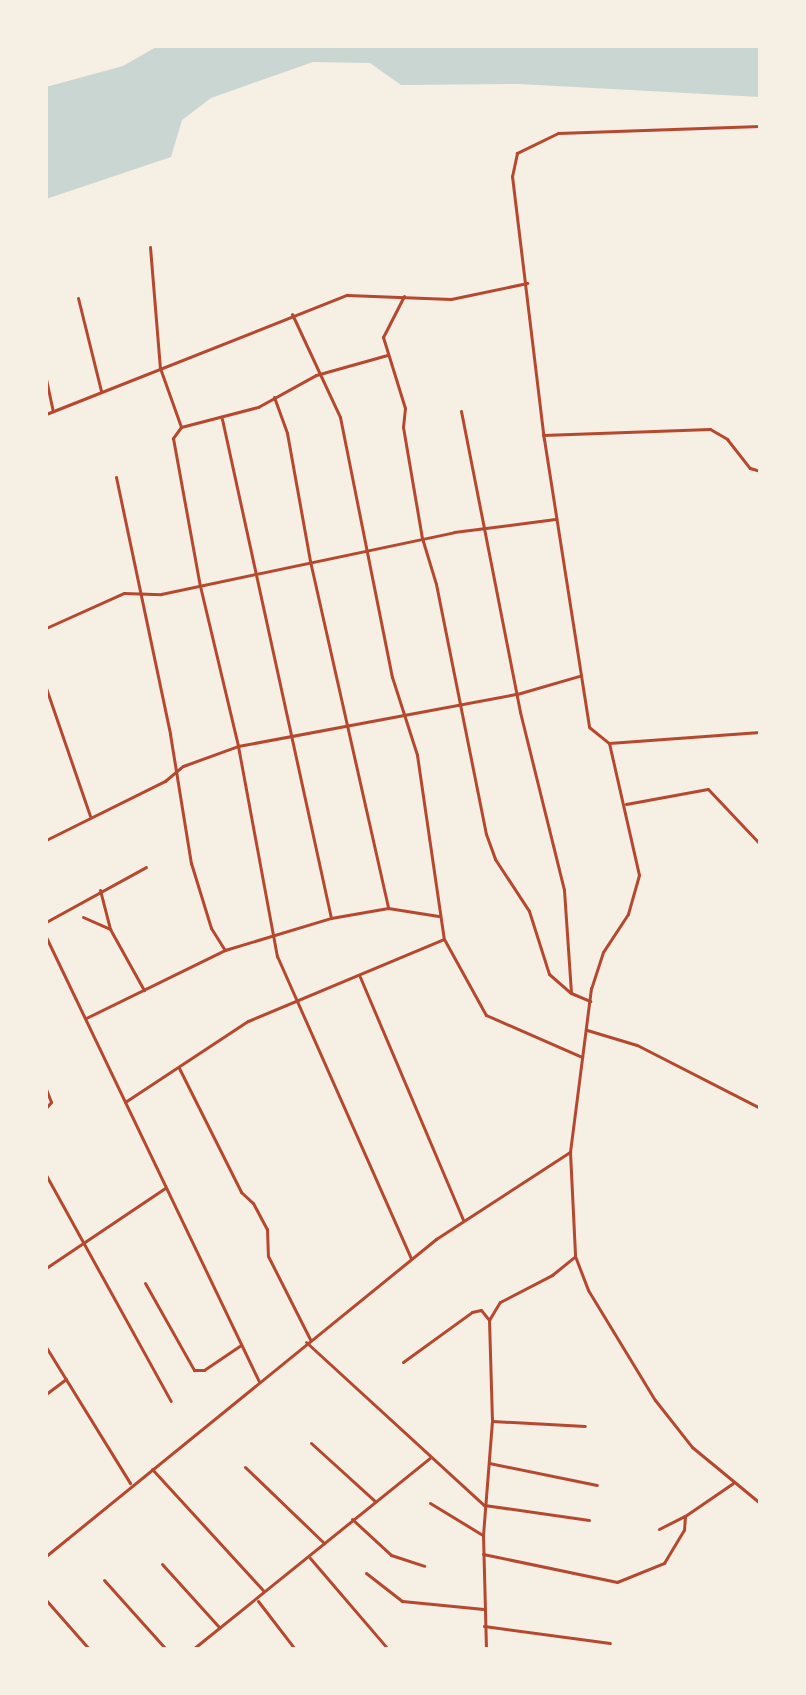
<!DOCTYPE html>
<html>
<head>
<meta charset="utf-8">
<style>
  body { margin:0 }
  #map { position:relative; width:806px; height:1695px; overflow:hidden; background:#f6efe4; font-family:"Fira Sans",sans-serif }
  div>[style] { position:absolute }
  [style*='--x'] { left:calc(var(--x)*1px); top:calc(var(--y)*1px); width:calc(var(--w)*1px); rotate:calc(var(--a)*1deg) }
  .water>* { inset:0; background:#c9d6d2 }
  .minor>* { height:3px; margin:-1.5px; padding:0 1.5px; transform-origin:1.5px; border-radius:1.5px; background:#b5482f }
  span { translate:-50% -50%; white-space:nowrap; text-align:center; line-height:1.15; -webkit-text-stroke:8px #f6efe4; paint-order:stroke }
  .frame { position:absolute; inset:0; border:48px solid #f6efe4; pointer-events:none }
</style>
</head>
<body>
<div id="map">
  <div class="water">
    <i style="clip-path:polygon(158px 46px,760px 46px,760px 97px,519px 84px,401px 85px,370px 63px,313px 62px,211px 98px,182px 120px,171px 157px,46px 199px,46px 87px,123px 66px)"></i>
  </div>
  <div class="minor">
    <i style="--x:760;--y:126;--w:202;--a:178"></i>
    <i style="--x:558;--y:133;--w:46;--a:154"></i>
    <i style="--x:517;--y:153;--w:24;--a:102"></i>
    <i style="--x:512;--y:176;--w:265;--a:83.1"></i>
    <i style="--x:544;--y:439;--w:291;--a:81.1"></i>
    <i style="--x:589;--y:727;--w:26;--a:39"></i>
    <i style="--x:609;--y:743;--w:151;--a:-4.2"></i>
    <i style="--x:150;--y:247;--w:121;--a:85.3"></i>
    <i style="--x:160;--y:368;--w:63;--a:70.4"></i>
    <i style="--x:181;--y:427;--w:80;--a:-14.6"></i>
    <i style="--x:258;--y:407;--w:66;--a:-28.9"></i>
    <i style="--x:316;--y:375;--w:74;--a:-15.7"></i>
    <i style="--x:404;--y:296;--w:46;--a:117.1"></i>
    <i style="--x:383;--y:337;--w:74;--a:72.8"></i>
    <i style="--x:405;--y:408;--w:19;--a:96"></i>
    <i style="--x:403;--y:427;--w:113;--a:80.3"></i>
    <i style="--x:422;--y:538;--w:48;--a:73.1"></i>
    <i style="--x:436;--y:584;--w:255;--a:78.7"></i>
    <i style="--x:486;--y:834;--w:27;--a:70"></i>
    <i style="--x:495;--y:859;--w:62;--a:56.8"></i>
    <i style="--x:529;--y:911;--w:66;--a:72.4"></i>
    <i style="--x:549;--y:974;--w:29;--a:41"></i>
    <i style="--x:571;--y:993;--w:21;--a:23"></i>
    <i style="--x:78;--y:298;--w:96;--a:76.1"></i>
    <i style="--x:292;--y:314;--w:114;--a:65"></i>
    <i style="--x:340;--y:417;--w:265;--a:78.7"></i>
    <i style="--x:392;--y:677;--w:82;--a:72.2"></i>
    <i style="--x:417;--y:755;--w:186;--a:81.7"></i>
    <i style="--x:444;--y:939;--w:87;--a:61.1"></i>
    <i style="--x:486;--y:1015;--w:105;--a:23.6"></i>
    <i style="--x:46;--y:379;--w:33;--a:78"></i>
    <i style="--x:274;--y:397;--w:38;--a:70"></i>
    <i style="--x:287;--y:433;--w:130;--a:79.8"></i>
    <i style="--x:310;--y:561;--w:356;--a:77.3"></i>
    <i style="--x:461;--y:411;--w:307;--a:78.9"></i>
    <i style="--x:520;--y:712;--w:183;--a:76.1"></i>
    <i style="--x:564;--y:890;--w:103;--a:86.1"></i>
    <i style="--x:46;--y:414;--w:324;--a:-21.6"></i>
    <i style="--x:347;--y:295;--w:104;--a:2.2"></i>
    <i style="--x:451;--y:299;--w:78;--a:-11.9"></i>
    <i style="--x:222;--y:419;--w:511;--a:77.68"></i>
    <i style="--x:181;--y:427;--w:14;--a:126"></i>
    <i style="--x:173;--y:438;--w:150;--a:79.7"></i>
    <i style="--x:200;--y:586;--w:164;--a:76.6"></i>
    <i style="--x:238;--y:746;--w:214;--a:79.5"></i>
    <i style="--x:277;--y:956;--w:331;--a:66.1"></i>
    <i style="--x:543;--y:435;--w:167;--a:-2.1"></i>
    <i style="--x:710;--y:429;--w:20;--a:30"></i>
    <i style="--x:727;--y:439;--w:37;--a:52"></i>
    <i style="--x:750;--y:468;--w:10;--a:17"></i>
    <i style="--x:116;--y:477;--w:263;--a:78.1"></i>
    <i style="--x:170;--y:734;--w:131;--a:80.8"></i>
    <i style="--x:191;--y:863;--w:68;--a:72.9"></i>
    <i style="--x:211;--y:928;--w:26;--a:58"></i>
    <i style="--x:46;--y:628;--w:85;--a:-24.2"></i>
    <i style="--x:124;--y:593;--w:37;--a:2"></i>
    <i style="--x:161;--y:594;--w:299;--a:-11.9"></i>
    <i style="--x:454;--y:532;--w:102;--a:-7.3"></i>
    <i style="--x:46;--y:688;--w:135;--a:71"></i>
    <i style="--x:609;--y:743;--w:135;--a:77.2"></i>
    <i style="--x:639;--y:875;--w:41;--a:105.8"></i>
    <i style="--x:628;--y:914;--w:45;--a:123.3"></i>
    <i style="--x:603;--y:952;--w:38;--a:108"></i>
    <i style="--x:591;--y:988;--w:165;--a:97.3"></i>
    <i style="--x:570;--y:1152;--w:104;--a:87.2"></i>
    <i style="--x:575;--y:1256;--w:36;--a:69"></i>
    <i style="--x:588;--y:1290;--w:129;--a:58.7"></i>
    <i style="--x:655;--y:1400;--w:60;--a:51.8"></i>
    <i style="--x:692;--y:1447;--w:88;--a:39.5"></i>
    <i style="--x:626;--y:804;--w:83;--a:-10.4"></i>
    <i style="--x:708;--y:789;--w:76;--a:46.6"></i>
    <i style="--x:46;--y:840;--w:133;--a:-26.4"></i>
    <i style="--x:165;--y:781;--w:23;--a:-40"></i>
    <i style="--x:183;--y:766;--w:59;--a:-20"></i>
    <i style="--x:238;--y:746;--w:284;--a:-10.6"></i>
    <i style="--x:517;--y:694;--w:65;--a:-16.2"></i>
    <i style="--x:100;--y:890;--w:40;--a:75.6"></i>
    <i style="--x:83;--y:917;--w:30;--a:24"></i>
    <i style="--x:110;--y:929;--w:70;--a:60.9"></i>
    <i style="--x:46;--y:922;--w:114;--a:-28.8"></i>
    <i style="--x:46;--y:937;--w:492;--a:64.4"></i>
    <i style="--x:360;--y:977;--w:264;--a:67"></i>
    <i style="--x:86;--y:1018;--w:155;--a:-26.1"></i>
    <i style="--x:225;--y:950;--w:111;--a:-16.8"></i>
    <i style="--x:331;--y:918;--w:58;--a:-10"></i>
    <i style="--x:388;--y:908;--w:51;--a:9.1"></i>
    <i style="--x:587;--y:1030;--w:52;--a:16.7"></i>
    <i style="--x:637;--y:1045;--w:138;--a:27.1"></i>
    <i style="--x:179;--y:1068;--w:139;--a:63.4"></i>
    <i style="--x:241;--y:1192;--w:16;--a:43"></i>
    <i style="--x:253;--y:1203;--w:30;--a:62"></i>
    <i style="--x:267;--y:1229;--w:27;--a:88"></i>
    <i style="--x:268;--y:1256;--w:93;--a:63.2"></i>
    <i style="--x:46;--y:1089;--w:14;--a:69"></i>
    <i style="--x:51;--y:1102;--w:8;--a:130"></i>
    <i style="--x:125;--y:1102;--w:147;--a:-33.4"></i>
    <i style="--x:248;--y:1021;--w:212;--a:-22.7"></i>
    <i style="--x:46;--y:1175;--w:258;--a:61.1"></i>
    <i style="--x:46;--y:1268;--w:143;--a:-33.9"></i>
    <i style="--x:145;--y:1283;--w:100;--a:60.6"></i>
    <i style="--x:194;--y:1370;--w:10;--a:0"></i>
    <i style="--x:204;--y:1370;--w:45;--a:-34"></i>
    <i style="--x:306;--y:1342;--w:241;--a:42.5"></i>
    <i style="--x:484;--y:1505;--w:106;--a:8.1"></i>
    <i style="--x:46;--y:1347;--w:160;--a:58.3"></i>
    <i style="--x:403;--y:1362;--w:85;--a:-35.9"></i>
    <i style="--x:472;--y:1312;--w:9;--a:-13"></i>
    <i style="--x:481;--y:1310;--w:13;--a:51"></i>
    <i style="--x:489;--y:1320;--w:21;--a:-59"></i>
    <i style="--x:500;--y:1302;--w:59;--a:-27.4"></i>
    <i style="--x:552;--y:1275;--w:28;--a:-39"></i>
    <i style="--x:46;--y:1394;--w:25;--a:-37"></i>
    <i style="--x:492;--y:1421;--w:93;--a:3.1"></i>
    <i style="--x:311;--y:1443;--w:86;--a:42.2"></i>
    <i style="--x:489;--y:1463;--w:110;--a:11.5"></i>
    <i style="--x:245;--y:1467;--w:110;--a:43.9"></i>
    <i style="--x:152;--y:1469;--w:164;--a:47.5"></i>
    <i style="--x:430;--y:1503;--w:60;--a:31.3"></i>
    <i style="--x:352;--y:1519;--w:53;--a:42.7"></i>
    <i style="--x:391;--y:1555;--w:35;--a:18"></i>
    <i style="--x:659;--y:1529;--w:29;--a:-27"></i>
    <i style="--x:483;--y:1554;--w:137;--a:11.8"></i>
    <i style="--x:617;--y:1582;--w:51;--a:-22"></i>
    <i style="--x:664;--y:1563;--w:39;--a:-59"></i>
    <i style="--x:684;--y:1530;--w:14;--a:-86"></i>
    <i style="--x:685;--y:1516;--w:58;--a:-34.5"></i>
    <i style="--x:46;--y:1556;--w:503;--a:-39.1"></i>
    <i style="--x:436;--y:1239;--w:160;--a:-33"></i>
    <i style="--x:310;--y:1558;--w:120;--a:49.4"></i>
    <i style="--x:162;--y:1564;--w:84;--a:47.9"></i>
    <i style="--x:366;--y:1573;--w:46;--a:37.9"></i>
    <i style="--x:402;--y:1601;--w:82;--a:5.6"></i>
    <i style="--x:104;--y:1580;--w:93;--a:48.1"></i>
    <i style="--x:46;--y:1600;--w:65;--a:48.7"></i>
    <i style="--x:258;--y:1601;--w:61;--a:52.4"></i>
    <i style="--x:484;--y:1626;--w:127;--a:7.7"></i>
    <i style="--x:193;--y:1649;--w:304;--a:-38.9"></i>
    <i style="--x:486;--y:1649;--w:114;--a:-91.5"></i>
    <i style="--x:483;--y:1535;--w:114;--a:-85.5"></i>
    <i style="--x:492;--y:1421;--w:101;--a:-91.7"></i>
  </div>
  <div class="frame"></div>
</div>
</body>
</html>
